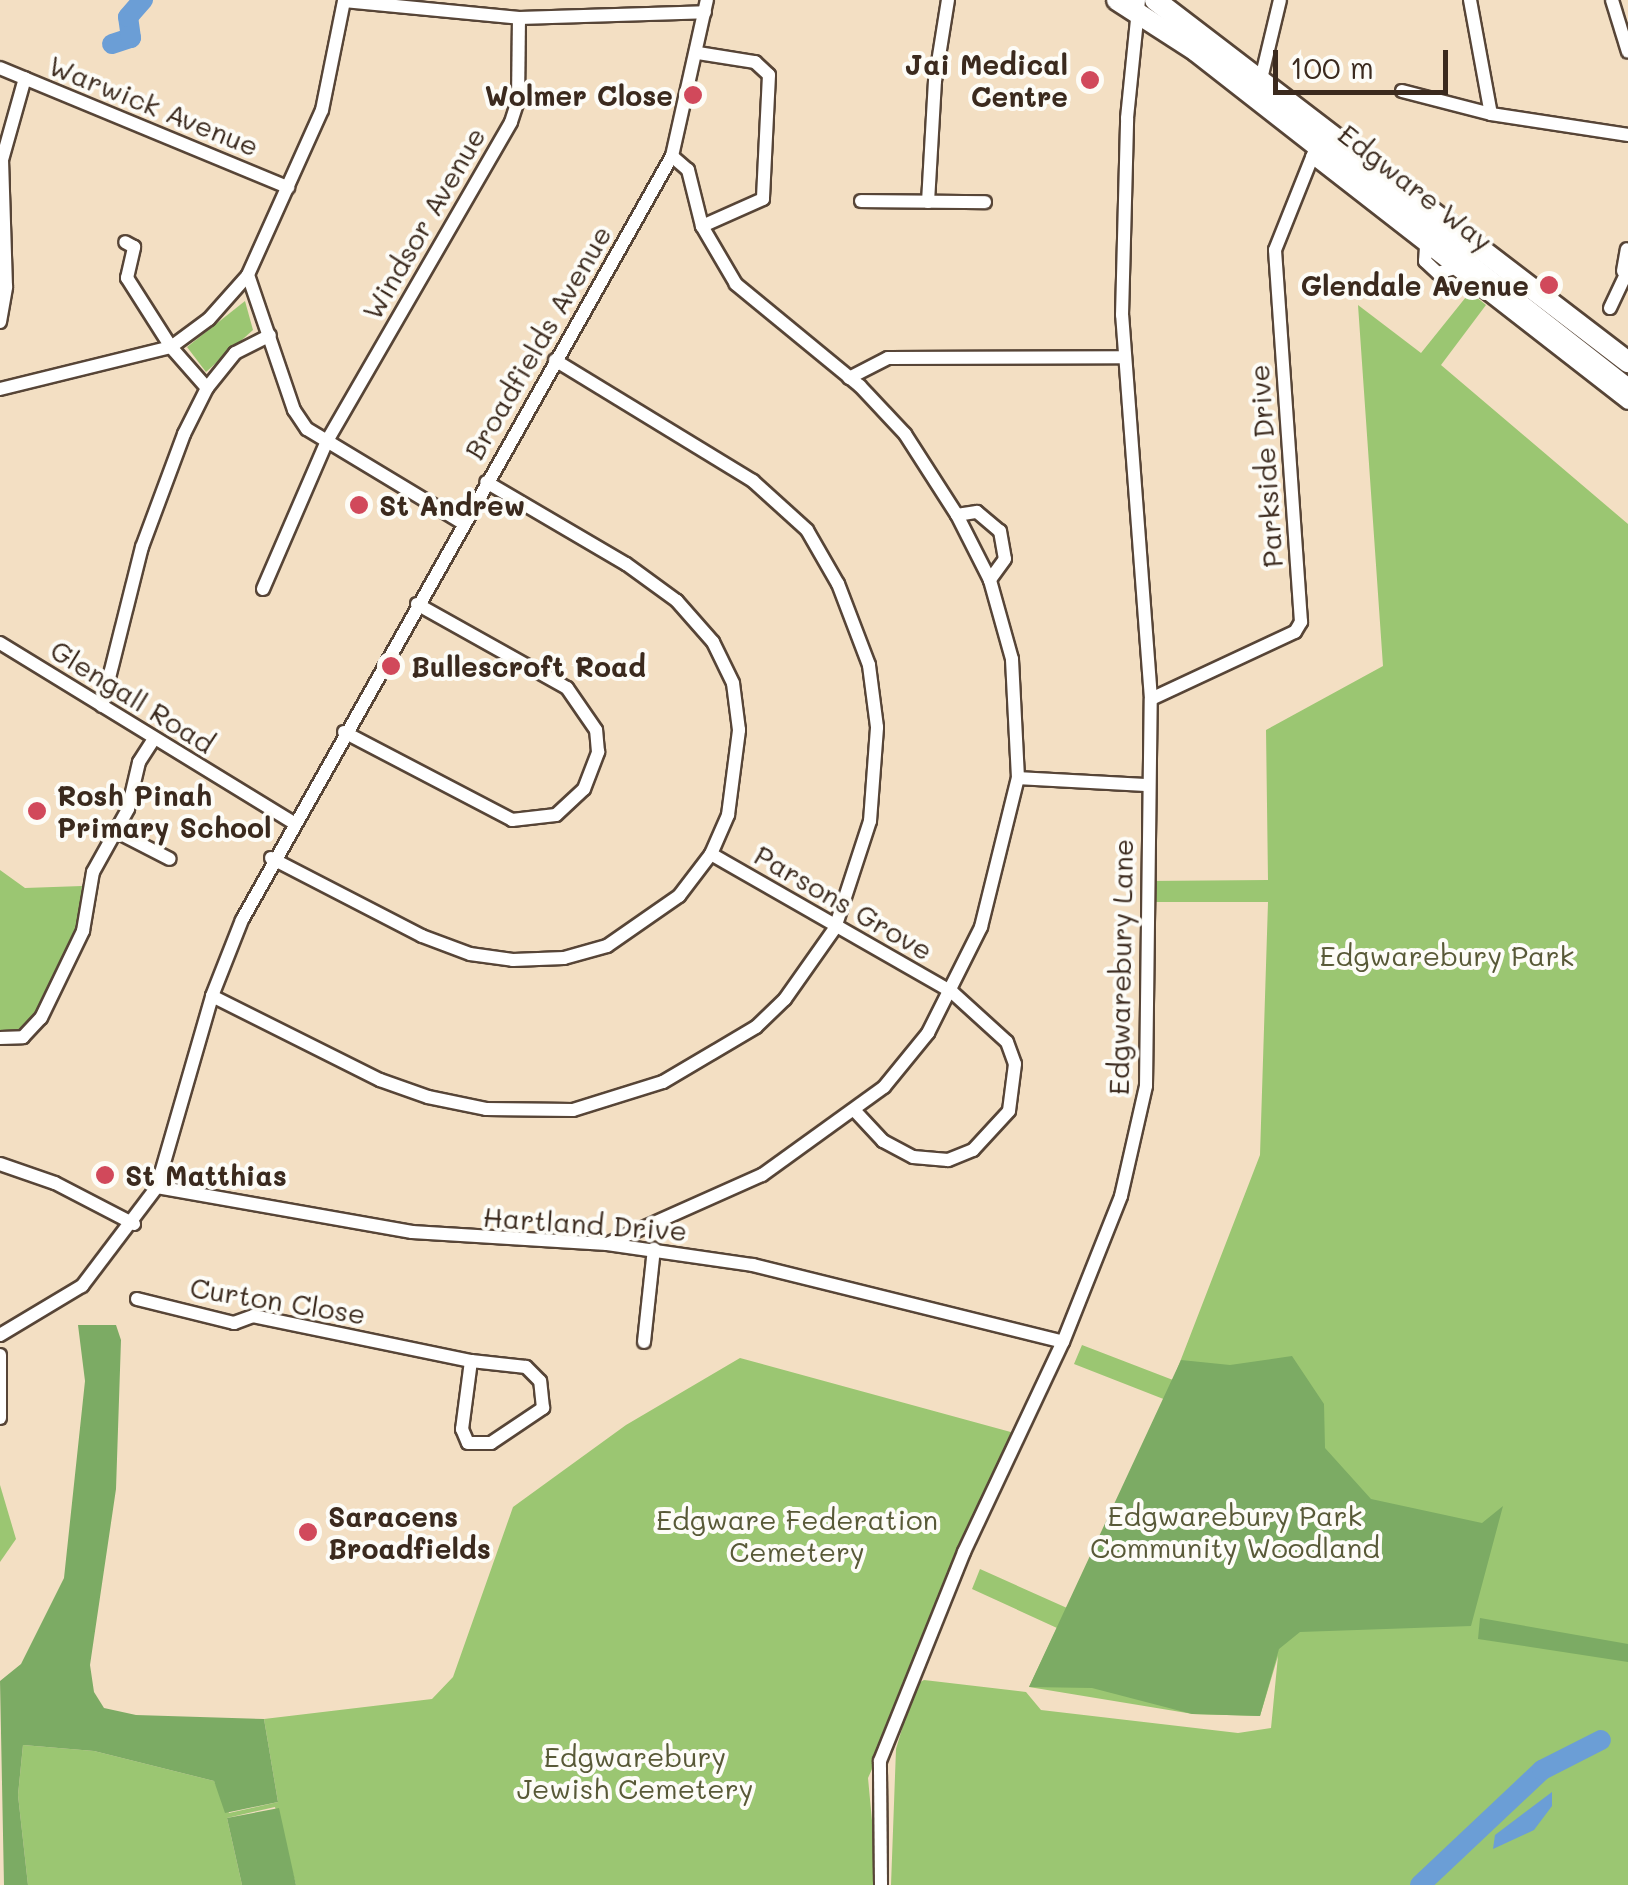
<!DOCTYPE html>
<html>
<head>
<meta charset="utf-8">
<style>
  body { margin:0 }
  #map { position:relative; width:1628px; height:1885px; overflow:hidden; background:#f3dfc3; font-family:Mali,sans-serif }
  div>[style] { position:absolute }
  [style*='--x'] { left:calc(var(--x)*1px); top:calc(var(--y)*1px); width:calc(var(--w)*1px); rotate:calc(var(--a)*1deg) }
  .green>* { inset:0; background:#9bc672 }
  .forest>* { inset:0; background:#7cab64 }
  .water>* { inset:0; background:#6b9ed6 }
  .river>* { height:20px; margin:-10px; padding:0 10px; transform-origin:10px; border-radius:10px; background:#6b9ed6 }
  .roads { filter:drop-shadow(2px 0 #574537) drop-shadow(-2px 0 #574537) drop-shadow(0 2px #574537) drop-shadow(0 -2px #574537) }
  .minor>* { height:12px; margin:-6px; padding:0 6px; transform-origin:6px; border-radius:6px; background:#fff }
  .trunk>* { height:20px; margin:-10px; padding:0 10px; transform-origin:10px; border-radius:10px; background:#fff }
  .dots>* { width:28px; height:28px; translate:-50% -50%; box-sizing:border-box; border:5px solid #fdfcf7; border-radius:50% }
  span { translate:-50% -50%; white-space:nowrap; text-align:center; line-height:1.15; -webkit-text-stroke:8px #fdfcf7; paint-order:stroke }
  .poi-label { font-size:28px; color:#3b2a1e; font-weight:700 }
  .right { translate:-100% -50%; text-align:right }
  .left { translate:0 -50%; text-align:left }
  .street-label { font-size:28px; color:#3b2a1e }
  .park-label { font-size:28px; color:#585937 }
  .scale { position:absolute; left:1273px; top:50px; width:175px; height:45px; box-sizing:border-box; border:5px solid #3b2a1e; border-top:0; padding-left:12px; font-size:30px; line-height:35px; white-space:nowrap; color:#3b2a1e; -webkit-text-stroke:8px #fdfcf7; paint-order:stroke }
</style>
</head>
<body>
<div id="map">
  <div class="green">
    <i style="clip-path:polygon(1470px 292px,1486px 305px,1441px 365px,1628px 524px,1628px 1885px,891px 1885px,896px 1749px,915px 1685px,924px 1680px,1026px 1692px,1041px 1710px,1238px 1733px,1271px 1728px,1278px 1656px,1260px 1716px,1193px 1714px,1029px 1687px,1057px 1628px,972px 1589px,980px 1569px,1067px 1608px,1166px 1400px,1074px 1364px,1082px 1345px,1173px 1380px,1260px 1155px,1268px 902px,1146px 902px,1146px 881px,1268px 880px,1266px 730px,1383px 666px,1358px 305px,1421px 353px)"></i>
    <i style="clip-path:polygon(245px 301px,253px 330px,206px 372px,187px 347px)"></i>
    <i style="clip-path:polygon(0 870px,25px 888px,82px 886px,78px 927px,28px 1029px,12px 1035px,0 1032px)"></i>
    <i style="clip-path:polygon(740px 1358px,1022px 1435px,868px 1778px,878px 1885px,296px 1885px,275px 1807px,227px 1818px,242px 1885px,28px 1885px,18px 1795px,23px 1745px,94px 1751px,214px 1781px,229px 1813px,278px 1802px,264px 1719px,432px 1699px,453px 1677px,513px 1507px,626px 1425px)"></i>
    <i style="clip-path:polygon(0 1485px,16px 1539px,0 1562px)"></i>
  </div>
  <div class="forest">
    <i style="clip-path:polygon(78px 1325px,116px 1325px,121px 1340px,116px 1489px,90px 1665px,94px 1692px,104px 1708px,136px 1715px,264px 1719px,278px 1802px,225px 1813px,214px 1781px,94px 1751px,23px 1745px,18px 1795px,28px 1885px,4px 1885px,0 1681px,21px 1664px,64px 1578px,85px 1381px)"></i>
    <i style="clip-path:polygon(1292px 1356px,1324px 1404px,1325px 1448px,1371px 1499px,1482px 1523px,1503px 1506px,1471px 1626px,1300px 1632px,1279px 1649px,1260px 1716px,1192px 1714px,1092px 1688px,1029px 1687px,1181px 1360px,1230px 1365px)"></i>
    <i style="clip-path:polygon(1480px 1618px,1628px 1644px,1628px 1662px,1478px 1639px)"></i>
    <i style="clip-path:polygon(279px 1808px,296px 1885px,242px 1885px,227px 1818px)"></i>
  </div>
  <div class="water">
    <i style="clip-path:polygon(1552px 1792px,1552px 1806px,1534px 1830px,1493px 1849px,1495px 1835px)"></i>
  </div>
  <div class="river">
    <i style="--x:112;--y:44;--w:20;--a:-18"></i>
    <i style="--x:131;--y:38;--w:21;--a:-98"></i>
    <i style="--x:128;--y:17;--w:23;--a:-49"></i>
    <i style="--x:1420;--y:1885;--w:168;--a:-43.3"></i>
    <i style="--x:1542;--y:1770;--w:66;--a:-27"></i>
  </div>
  <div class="roads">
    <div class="minor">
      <i style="--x:1470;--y:0;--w:116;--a:79.6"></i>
      <i style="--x:1612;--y:0;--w:54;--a:72.9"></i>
      <i style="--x:344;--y:1;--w:111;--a:101.4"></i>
      <i style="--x:322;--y:110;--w:181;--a:114.2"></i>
      <i style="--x:248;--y:275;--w:143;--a:71.2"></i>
      <i style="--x:294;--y:410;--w:23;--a:56"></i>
      <i style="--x:307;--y:429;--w:182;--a:31.1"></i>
      <i style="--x:344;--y:1;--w:176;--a:5.5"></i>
      <i style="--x:519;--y:18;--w:186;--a:-1.8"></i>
      <i style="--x:698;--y:53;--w:58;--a:9"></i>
      <i style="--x:755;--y:62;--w:19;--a:43"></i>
      <i style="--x:769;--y:75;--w:124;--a:92.8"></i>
      <i style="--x:763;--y:199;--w:67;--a:156.1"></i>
      <i style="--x:0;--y:68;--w:312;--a:22.5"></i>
      <i style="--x:1261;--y:79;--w:81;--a:-76.5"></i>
      <i style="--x:1402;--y:91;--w:92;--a:14.5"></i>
      <i style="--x:1491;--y:114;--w:139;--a:8.7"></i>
      <i style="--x:1312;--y:157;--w:400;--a:37.9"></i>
      <i style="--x:861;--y:201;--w:124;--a:0.5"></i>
      <i style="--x:928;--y:202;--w:121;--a:-86.7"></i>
      <i style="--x:935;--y:81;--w:82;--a:-80.9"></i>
      <i style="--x:1426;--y:247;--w:14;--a:94"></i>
      <i style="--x:1425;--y:261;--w:18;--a:43"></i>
      <i style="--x:1438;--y:273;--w:14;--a:-17"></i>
      <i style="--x:1623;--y:271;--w:22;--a:-80"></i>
      <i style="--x:1610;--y:308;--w:42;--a:-64.7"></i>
      <i style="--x:0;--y:322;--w:36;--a:-80"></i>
      <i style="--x:6;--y:287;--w:127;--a:-91.8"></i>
      <i style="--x:2;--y:160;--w:85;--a:-74.3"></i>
      <i style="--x:849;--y:378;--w:44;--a:-27.1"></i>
      <i style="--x:888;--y:358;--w:237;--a:-0.2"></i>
      <i style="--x:207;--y:388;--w:55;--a:-131.3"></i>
      <i style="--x:171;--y:347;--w:47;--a:-36.4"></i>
      <i style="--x:209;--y:319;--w:59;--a:-48.4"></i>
      <i style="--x:0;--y:389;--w:176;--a:-13.8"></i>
      <i style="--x:171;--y:347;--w:82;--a:-122.5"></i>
      <i style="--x:127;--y:278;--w:32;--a:-77"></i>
      <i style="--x:134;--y:247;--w:10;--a:-151"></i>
      <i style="--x:957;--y:515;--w:20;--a:-9"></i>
      <i style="--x:977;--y:512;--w:30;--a:40"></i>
      <i style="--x:1000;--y:531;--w:28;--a:80"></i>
      <i style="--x:1005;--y:559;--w:26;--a:126"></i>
      <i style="--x:263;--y:589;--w:161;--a:-66.6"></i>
      <i style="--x:327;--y:441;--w:368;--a:-60"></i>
      <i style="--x:511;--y:122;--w:23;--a:-72"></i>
      <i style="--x:518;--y:100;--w:82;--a:-89.3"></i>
      <i style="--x:0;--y:643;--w:342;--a:31.5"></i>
      <i style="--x:1151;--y:699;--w:159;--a:-25"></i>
      <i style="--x:1295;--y:632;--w:12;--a:-59"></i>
      <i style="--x:1301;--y:622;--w:373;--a:-94"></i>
      <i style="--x:1275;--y:250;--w:113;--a:-68.2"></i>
      <i style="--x:102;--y:706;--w:164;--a:-75.9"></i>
      <i style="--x:142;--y:547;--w:121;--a:-69.6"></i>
      <i style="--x:184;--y:434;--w:51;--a:-63.4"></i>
      <i style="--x:207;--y:388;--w:45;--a:-51.3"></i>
      <i style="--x:235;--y:353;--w:39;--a:-27"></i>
      <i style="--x:344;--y:732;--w:190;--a:27.6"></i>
      <i style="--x:512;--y:820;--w:44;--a:-6.5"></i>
      <i style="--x:556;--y:815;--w:38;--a:-43"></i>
      <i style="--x:584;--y:789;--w:40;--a:-69"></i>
      <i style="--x:598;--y:752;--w:22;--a:-95"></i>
      <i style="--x:596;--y:730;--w:51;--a:-124.6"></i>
      <i style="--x:567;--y:688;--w:172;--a:-150.8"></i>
      <i style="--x:1018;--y:778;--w:131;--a:3.1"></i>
      <i style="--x:117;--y:832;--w:59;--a:27"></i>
      <i style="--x:711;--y:854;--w:278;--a:29.8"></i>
      <i style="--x:952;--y:992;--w:74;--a:42.3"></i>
      <i style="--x:1007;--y:1042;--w:23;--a:70"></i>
      <i style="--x:1015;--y:1064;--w:47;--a:97.3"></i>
      <i style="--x:1009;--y:1111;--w:53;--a:132.7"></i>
      <i style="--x:973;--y:1150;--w:27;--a:158"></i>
      <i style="--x:948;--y:1160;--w:35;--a:-175"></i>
      <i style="--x:913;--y:1157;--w:34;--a:-152"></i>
      <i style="--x:883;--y:1141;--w:40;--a:-133"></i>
      <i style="--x:271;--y:858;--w:170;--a:27.3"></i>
      <i style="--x:422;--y:936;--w:51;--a:20.6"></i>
      <i style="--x:470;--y:954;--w:43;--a:7.9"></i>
      <i style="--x:513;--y:960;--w:51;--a:-2.2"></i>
      <i style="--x:564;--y:958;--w:45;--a:-15.6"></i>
      <i style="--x:607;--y:946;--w:88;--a:-34.8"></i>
      <i style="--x:679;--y:896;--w:53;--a:-52.7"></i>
      <i style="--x:711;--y:854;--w:43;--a:-66.4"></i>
      <i style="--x:728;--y:815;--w:86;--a:-82.6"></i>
      <i style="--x:739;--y:730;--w:47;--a:-97.3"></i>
      <i style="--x:733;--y:683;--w:46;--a:-116"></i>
      <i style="--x:713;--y:642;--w:55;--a:-131.3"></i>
      <i style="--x:677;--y:601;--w:63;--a:-144"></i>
      <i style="--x:626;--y:564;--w:162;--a:-149.6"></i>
      <i style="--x:212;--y:996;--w:188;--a:26.6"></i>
      <i style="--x:380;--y:1080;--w:51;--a:19.5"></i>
      <i style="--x:428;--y:1097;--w:59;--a:11.7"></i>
      <i style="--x:486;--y:1109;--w:87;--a:0.7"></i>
      <i style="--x:573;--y:1110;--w:94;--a:-17.3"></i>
      <i style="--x:663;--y:1082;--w:108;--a:-30.6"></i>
      <i style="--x:756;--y:1027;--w:40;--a:-44"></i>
      <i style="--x:785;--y:999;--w:87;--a:-54.8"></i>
      <i style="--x:835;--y:928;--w:113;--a:-71.9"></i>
      <i style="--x:870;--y:821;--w:94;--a:-85.7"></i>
      <i style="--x:877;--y:727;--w:63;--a:-97.4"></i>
      <i style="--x:869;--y:665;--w:87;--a:-110.9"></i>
      <i style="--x:838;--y:584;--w:62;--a:-119.9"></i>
      <i style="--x:807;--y:530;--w:73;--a:-137.8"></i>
      <i style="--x:753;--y:481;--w:232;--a:-148.6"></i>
      <i style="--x:0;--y:1038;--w:23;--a:-2"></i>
      <i style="--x:23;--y:1037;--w:26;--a:-47"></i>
      <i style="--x:41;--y:1018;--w:97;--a:-64.2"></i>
      <i style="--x:83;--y:931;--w:60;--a:-80.4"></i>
      <i style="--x:93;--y:872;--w:72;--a:-60.9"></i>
      <i style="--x:128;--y:809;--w:48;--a:-76.8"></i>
      <i style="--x:139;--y:762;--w:27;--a:-57"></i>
      <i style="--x:0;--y:1164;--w:58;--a:19.1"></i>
      <i style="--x:55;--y:1183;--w:89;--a:27.4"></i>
      <i style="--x:157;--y:1187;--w:259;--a:10"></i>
      <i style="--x:412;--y:1232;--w:195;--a:3.5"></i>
      <i style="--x:607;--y:1244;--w:148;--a:8.2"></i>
      <i style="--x:753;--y:1265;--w:319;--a:13.9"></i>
      <i style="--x:607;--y:1244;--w:170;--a:-24"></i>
      <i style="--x:762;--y:1175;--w:150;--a:-35.8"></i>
      <i style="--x:884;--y:1087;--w:70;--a:-50.8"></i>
      <i style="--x:928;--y:1033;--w:119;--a:-63.4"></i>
      <i style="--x:981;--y:927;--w:154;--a:-76.1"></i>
      <i style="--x:1018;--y:778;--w:119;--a:-92.9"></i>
      <i style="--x:1012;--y:659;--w:82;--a:-105.6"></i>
      <i style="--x:990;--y:580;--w:73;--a:-116.9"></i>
      <i style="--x:957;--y:515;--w:96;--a:-122.7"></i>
      <i style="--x:905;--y:434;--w:66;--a:-133.2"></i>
      <i style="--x:860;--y:386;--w:161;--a:-140.6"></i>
      <i style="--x:736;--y:284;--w:67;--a:-120.4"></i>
      <i style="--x:702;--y:226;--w:58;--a:-104"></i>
      <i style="--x:688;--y:170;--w:21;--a:-139"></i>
      <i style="--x:137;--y:1299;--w:100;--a:13.9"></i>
      <i style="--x:234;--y:1323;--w:20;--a:-20"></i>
      <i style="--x:253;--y:1316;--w:223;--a:11.7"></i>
      <i style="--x:471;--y:1361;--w:69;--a:97.5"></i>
      <i style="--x:462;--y:1429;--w:15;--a:67"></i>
      <i style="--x:468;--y:1443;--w:23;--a:0"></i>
      <i style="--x:491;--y:1443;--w:63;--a:-33.9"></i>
      <i style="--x:543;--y:1408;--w:27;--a:-96"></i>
      <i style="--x:540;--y:1381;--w:20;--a:-135"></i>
      <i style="--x:526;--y:1367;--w:55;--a:-173.8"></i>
      <i style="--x:0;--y:1335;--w:96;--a:-30.9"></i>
      <i style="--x:82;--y:1286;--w:124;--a:-52.9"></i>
      <i style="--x:157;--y:1187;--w:199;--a:-73.9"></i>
      <i style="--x:212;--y:996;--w:82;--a:-68.5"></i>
      <i style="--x:242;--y:920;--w:877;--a:-60.63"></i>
      <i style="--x:672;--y:156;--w:160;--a:-77.4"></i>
      <i style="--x:644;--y:1342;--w:94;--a:-83.9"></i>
      <i style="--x:0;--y:1355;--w:63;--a:90"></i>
      <i style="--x:881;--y:1885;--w:124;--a:-90.5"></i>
      <i style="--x:880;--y:1761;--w:225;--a:-68.1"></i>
      <i style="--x:964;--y:1552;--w:232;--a:-64.8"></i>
      <i style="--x:1063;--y:1342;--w:157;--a:-68.3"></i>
      <i style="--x:1121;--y:1196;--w:113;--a:-77.2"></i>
      <i style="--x:1146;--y:1086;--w:387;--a:-89.3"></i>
      <i style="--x:1151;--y:699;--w:385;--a:-94.3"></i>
      <i style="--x:1122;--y:315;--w:197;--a:-88.5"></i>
      <i style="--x:1127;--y:118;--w:119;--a:-84.2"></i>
    </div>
    <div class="trunk">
      <i style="--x:1117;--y:0;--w:94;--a:32.8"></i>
      <i style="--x:1196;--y:51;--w:549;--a:38.04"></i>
      <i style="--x:1155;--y:0;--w:596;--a:37.43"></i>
    </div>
  </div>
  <div class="dots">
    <i style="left:1090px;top:80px;background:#d1495b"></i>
    <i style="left:693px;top:95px;background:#d1495b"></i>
    <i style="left:1549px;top:285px;background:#d1495b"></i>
    <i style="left:359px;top:505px;background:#d1495b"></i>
    <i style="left:391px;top:666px;background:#d1495b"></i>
    <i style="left:37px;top:811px;background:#d1495b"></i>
    <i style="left:105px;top:1175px;background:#d1495b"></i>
    <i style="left:308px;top:1532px;background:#d1495b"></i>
  </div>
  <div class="poi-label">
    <span class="right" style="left:1068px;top:80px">Jai Medical<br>Centre</span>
    <span class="right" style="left:673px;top:95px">Wolmer Close</span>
    <span class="right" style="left:1529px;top:285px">Glendale Avenue</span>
    <span class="left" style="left:379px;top:505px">St Andrew</span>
    <span class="left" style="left:411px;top:666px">Bullescroft Road</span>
    <span class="left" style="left:57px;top:811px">Rosh Pinah<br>Primary School</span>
    <span class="left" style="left:125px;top:1175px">St Matthias</span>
    <span class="left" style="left:328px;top:1532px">Saracens<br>Broadfields</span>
  </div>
  <div class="street-label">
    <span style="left:154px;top:105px;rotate:22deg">Warwick Avenue</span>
    <span style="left:1416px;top:187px;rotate:38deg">Edgware Way</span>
    <span style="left:423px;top:223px;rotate:-60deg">Windsor Avenue</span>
    <span style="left:537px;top:342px;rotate:-60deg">Broadfields Avenue</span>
    <span style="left:1265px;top:466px;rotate:-94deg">Parkside Drive</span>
    <span style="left:133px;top:696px;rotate:32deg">Glengall Road</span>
    <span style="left:844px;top:902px;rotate:30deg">Parsons Grove</span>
    <span style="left:1120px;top:967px;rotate:-89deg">Edgwarebury Lane</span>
    <span style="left:585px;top:1223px;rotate:4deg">Hartland Drive</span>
    <span style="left:278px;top:1300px;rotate:9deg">Curton Close</span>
  </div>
  <div class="park-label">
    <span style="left:1447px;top:955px">Edgwarebury Park</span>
    <span style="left:1235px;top:1531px">Edgwarebury Park<br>Community Woodland</span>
    <span style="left:797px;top:1535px">Edgware Federation<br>Cemetery</span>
    <span style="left:635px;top:1772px">Edgwarebury<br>Jewish Cemetery</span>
  </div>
  <div class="scale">100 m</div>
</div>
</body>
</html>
